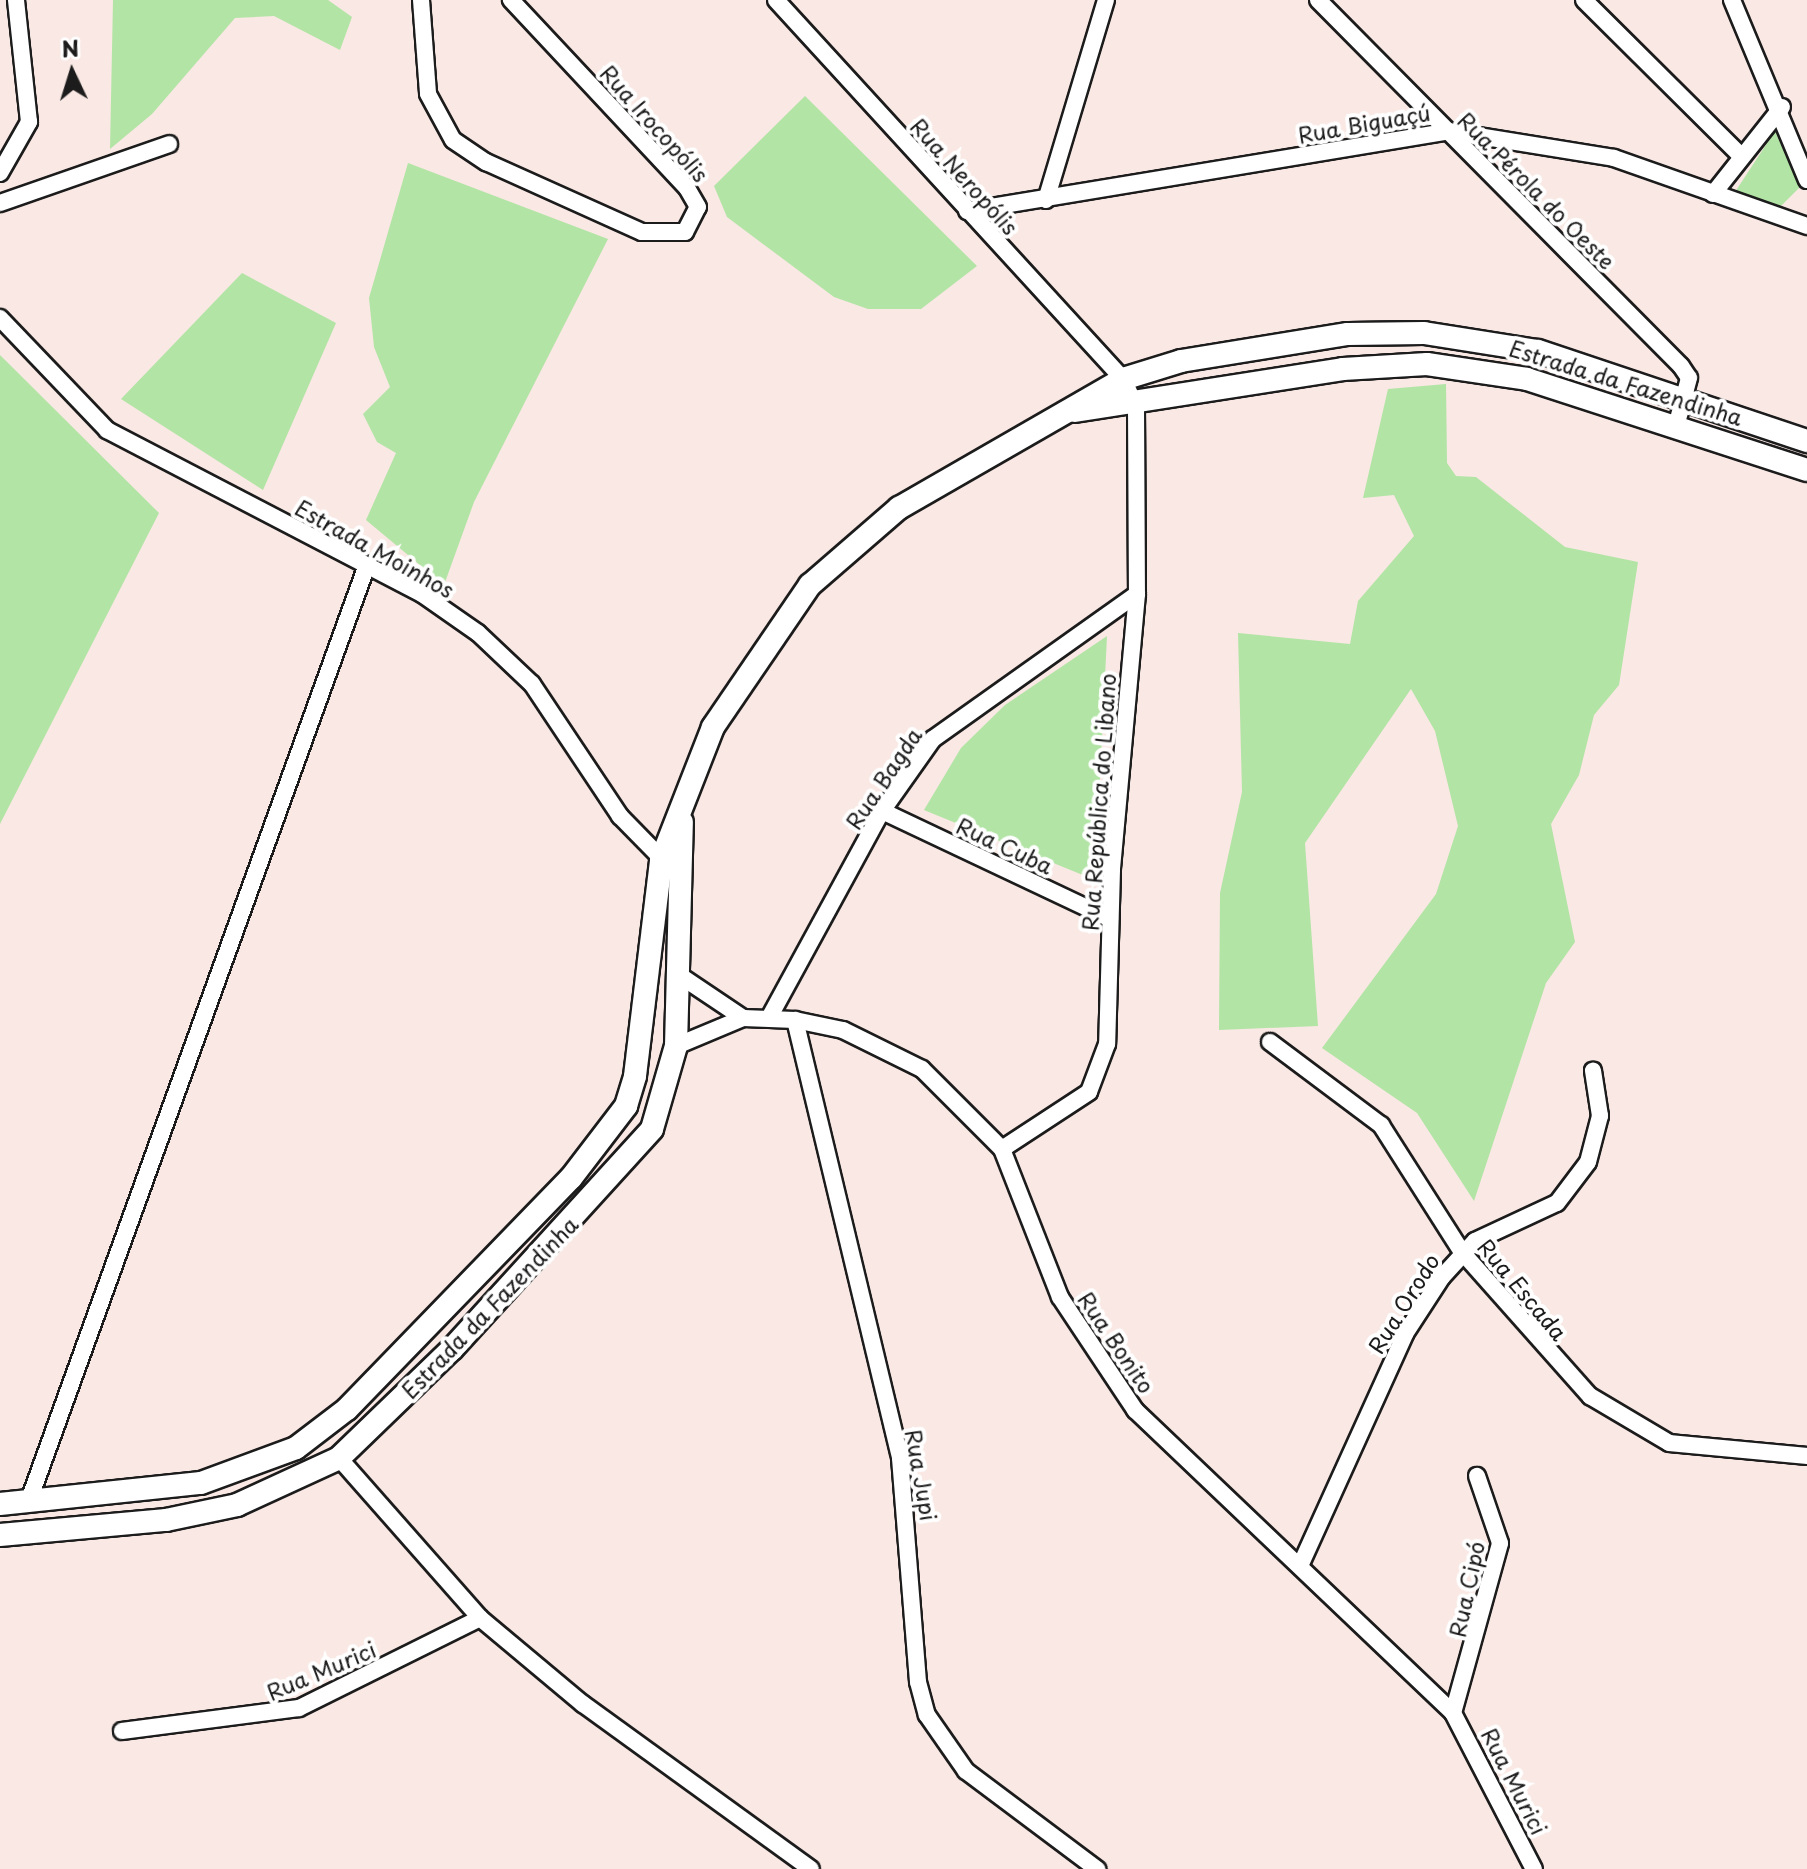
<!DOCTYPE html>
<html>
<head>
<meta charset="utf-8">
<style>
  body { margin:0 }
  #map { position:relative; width:1807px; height:1869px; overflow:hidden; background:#f9e8e3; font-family:"Playpen Sans",sans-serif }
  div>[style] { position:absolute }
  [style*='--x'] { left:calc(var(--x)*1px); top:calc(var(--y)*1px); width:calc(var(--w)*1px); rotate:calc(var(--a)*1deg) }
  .green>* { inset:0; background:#b2e4a5 }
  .roads { filter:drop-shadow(2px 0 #1c1c1c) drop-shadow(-2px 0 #1c1c1c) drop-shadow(0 2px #1c1c1c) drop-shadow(0 -2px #1c1c1c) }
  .street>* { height:16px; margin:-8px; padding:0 8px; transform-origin:8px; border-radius:8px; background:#fff }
  .secondary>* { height:22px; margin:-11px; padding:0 11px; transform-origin:11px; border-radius:11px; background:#fff }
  span { translate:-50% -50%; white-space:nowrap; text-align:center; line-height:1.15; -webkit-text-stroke:8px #fff; paint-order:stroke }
  .street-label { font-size:22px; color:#1c1c1c }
  .north { position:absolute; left:32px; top:32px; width:80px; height:80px; -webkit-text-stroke:6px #fff; paint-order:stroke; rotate:356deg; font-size:22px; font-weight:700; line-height:32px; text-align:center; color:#1c1c1c }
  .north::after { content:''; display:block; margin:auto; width:28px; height:36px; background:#1c1c1c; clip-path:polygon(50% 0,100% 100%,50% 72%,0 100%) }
</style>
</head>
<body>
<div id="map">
  <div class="green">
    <i style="clip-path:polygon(113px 0,328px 0,352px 17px,340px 50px,274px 16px,235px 18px,152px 114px,110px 149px)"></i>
    <i style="clip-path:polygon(805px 96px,977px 266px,921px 309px,868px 309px,834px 297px,727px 217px,714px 186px)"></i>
    <i style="clip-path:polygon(1775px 131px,1800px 187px,1779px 208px,1735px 192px)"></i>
    <i style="clip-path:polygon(408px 163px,608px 239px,474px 502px,444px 585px,366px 520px,396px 453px,377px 442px,363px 414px,390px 387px,374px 347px,369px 298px)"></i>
    <i style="clip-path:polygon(242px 273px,336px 323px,263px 490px,121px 399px)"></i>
    <i style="clip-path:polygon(0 355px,159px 513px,0 824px)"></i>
    <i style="clip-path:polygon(1446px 384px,1447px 463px,1456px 476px,1476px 477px,1565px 547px,1638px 562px,1619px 685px,1594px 715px,1579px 775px,1551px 824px,1575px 942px,1546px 983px,1474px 1201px,1417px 1113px,1322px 1048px,1436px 894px,1458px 826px,1435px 731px,1411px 689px,1305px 843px,1318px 1026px,1219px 1030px,1220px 893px,1242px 792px,1238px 633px,1350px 644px,1358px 601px,1414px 536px,1394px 495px,1363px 498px,1388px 389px)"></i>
    <i style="clip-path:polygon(1107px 636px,1095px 880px,924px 810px,961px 748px,1005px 705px)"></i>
  </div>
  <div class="roads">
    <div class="street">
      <i style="--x:421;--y:0;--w:94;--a:85.7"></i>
      <i style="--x:428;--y:94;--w:52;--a:61.5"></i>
      <i style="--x:453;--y:140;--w:40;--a:34"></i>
      <i style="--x:486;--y:162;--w:171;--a:24.2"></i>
      <i style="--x:642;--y:232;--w:43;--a:0"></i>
      <i style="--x:685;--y:232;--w:28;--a:-63"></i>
      <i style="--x:698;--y:207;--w:22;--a:-120"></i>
      <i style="--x:687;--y:188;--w:258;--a:-133.1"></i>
      <i style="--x:776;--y:0;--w:514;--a:47.52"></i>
      <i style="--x:1123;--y:379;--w:31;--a:65"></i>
      <i style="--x:1136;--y:407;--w:187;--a:89.7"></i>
      <i style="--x:1137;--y:594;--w:277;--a:95.2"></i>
      <i style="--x:1112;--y:870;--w:174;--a:91.6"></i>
      <i style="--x:1107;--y:1044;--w:51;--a:110.6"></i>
      <i style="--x:1089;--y:1092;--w:104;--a:146.8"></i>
      <i style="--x:1318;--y:0;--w:515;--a:45.24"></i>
      <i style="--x:1681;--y:366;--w:14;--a:56"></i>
      <i style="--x:1689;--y:378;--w:47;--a:104.9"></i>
      <i style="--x:1584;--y:0;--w:220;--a:44.8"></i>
      <i style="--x:1732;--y:0;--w:195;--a:67.4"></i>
      <i style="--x:0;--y:173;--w:59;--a:-60.4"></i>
      <i style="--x:29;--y:122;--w:123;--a:-96.1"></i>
      <i style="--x:1713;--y:194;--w:111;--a:-51.6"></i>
      <i style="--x:1046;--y:200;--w:209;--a:-73.3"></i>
      <i style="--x:0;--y:203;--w:179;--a:-19.2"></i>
      <i style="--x:967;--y:211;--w:488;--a:-9.4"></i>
      <i style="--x:1448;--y:131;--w:168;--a:9.2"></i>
      <i style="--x:1614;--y:158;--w:205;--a:19.4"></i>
      <i style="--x:0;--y:318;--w:155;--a:46.3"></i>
      <i style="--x:107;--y:430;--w:355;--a:27.5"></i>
      <i style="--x:422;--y:594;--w:68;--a:34.9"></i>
      <i style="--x:478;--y:633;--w:74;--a:43.4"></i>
      <i style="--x:532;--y:684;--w:159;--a:56.3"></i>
      <i style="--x:620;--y:816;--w:70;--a:45.6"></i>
      <i style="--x:882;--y:811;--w:252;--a:25.3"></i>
      <i style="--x:679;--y:975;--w:77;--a:33.9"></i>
      <i style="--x:769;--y:1018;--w:236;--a:-61.4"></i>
      <i style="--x:882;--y:811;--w:88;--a:-54.7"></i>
      <i style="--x:933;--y:739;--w:250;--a:-35.4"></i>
      <i style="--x:795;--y:1020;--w:450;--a:76.5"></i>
      <i style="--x:900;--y:1458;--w:225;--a:85.4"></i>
      <i style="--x:918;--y:1682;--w:34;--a:75"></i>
      <i style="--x:927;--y:1715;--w:68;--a:55.1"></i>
      <i style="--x:966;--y:1771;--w:164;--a:36.8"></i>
      <i style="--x:1270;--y:1042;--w:139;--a:36.8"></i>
      <i style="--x:1381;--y:1125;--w:151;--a:57.5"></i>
      <i style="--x:1462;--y:1252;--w:193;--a:48.4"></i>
      <i style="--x:1590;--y:1396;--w:92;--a:30.7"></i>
      <i style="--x:1669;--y:1443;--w:139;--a:5.4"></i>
      <i style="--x:676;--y:1046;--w:73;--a:-22.7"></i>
      <i style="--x:743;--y:1018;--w:52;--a:2.2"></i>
      <i style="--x:795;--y:1020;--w:49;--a:11.8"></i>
      <i style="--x:843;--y:1030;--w:88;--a:26.3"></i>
      <i style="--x:922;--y:1069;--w:113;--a:45"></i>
      <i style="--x:1002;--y:1149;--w:159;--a:68.6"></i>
      <i style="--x:1060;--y:1297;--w:136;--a:56.4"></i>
      <i style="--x:1135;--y:1410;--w:439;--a:43.6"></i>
      <i style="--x:1453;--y:1713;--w:176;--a:62.6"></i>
      <i style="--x:339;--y:1458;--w:213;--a:48.6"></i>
      <i style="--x:480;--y:1618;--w:134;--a:39.9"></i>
      <i style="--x:583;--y:1704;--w:281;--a:35.9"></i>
      <i style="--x:28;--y:1503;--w:994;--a:-70.13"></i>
      <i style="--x:1300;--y:1566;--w:255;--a:-65.6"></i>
      <i style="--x:1405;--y:1334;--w:68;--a:-57"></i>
      <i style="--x:1442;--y:1277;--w:49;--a:-47.5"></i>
      <i style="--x:1475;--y:1241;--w:90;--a:-24.9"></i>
      <i style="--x:1557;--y:1203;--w:51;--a:-52.9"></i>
      <i style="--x:1588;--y:1162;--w:48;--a:-75.4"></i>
      <i style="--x:1600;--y:1116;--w:46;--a:-98.8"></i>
      <i style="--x:1453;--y:1713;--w:176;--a:-74.5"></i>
      <i style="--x:1500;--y:1543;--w:71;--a:-108.9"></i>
      <i style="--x:122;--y:1731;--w:178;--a:-7.4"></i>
      <i style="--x:299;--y:1708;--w:202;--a:-26.4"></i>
    </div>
    <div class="secondary">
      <i style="--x:1075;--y:411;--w:271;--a:-8.9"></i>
      <i style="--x:1343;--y:369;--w:84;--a:-3.4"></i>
      <i style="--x:1427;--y:364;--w:101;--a:8.5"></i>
      <i style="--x:1527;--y:379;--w:294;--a:18"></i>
      <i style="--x:0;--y:1504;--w:202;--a:-6"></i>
      <i style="--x:201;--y:1483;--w:101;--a:-20.2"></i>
      <i style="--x:296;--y:1448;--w:64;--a:-37.4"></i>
      <i style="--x:347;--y:1409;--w:322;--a:-45.9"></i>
      <i style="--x:571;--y:1178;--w:91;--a:-52.6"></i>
      <i style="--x:626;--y:1106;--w:31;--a:-73"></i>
      <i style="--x:635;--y:1076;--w:218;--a:-83.1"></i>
      <i style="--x:661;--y:860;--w:143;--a:-68.6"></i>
      <i style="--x:713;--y:727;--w:172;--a:-55.7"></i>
      <i style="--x:810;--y:585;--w:118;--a:-40.9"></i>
      <i style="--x:899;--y:508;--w:258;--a:-29.9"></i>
      <i style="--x:1123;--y:379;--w:61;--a:-17.2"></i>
      <i style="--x:1181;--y:361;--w:169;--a:-9.2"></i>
      <i style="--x:1348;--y:334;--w:76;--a:-0.8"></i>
      <i style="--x:1424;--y:333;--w:115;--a:9"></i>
      <i style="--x:1538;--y:351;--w:284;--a:18.5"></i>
      <i style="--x:0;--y:1535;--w:167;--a:-5.2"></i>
      <i style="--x:166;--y:1520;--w:73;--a:-11.9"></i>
      <i style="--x:237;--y:1505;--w:112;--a:-24.7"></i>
      <i style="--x:339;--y:1458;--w:157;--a:-44"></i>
      <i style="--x:452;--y:1349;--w:297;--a:-47.7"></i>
      <i style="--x:652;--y:1129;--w:86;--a:-73.9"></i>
      <i style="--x:676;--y:1046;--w:224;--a:-88.5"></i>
    </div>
  </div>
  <div class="street-label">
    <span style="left:655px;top:123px;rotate:48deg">Rua Irocopólis</span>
    <span style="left:1364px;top:123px;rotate:-10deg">Rua Biguaçú</span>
    <span style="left:965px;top:176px;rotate:48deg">Rua Neropólis</span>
    <span style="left:1537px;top:190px;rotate:45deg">Rua Pérola do Oeste</span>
    <span style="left:1626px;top:382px;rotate:17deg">Estrada da Fazendinha</span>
    <span style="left:375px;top:548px;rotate:29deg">Estrada Moinhos</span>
    <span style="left:883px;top:778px;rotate:-56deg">Rua Bagda</span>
    <span style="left:1098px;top:802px;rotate:-86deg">Rua República do Libano</span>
    <span style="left:1005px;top:845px;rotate:25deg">Rua Cuba</span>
    <span style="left:1523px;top:1289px;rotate:50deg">Rua Escada</span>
    <span style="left:1403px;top:1303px;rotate:-58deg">Rua Orodo</span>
    <span style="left:489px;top:1307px;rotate:-46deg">Estrada da Fazendinha</span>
    <span style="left:1117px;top:1342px;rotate:56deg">Rua Bonito</span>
    <span style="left:922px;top:1475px;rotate:80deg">Rua Jupi</span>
    <span style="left:1466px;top:1589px;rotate:-78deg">Rua Cipó</span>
    <span style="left:321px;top:1670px;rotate:-23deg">Rua Murici</span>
    <span style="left:1515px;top:1781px;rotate:63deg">Rua Murici</span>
  </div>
  <div class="north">N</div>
</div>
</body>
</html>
